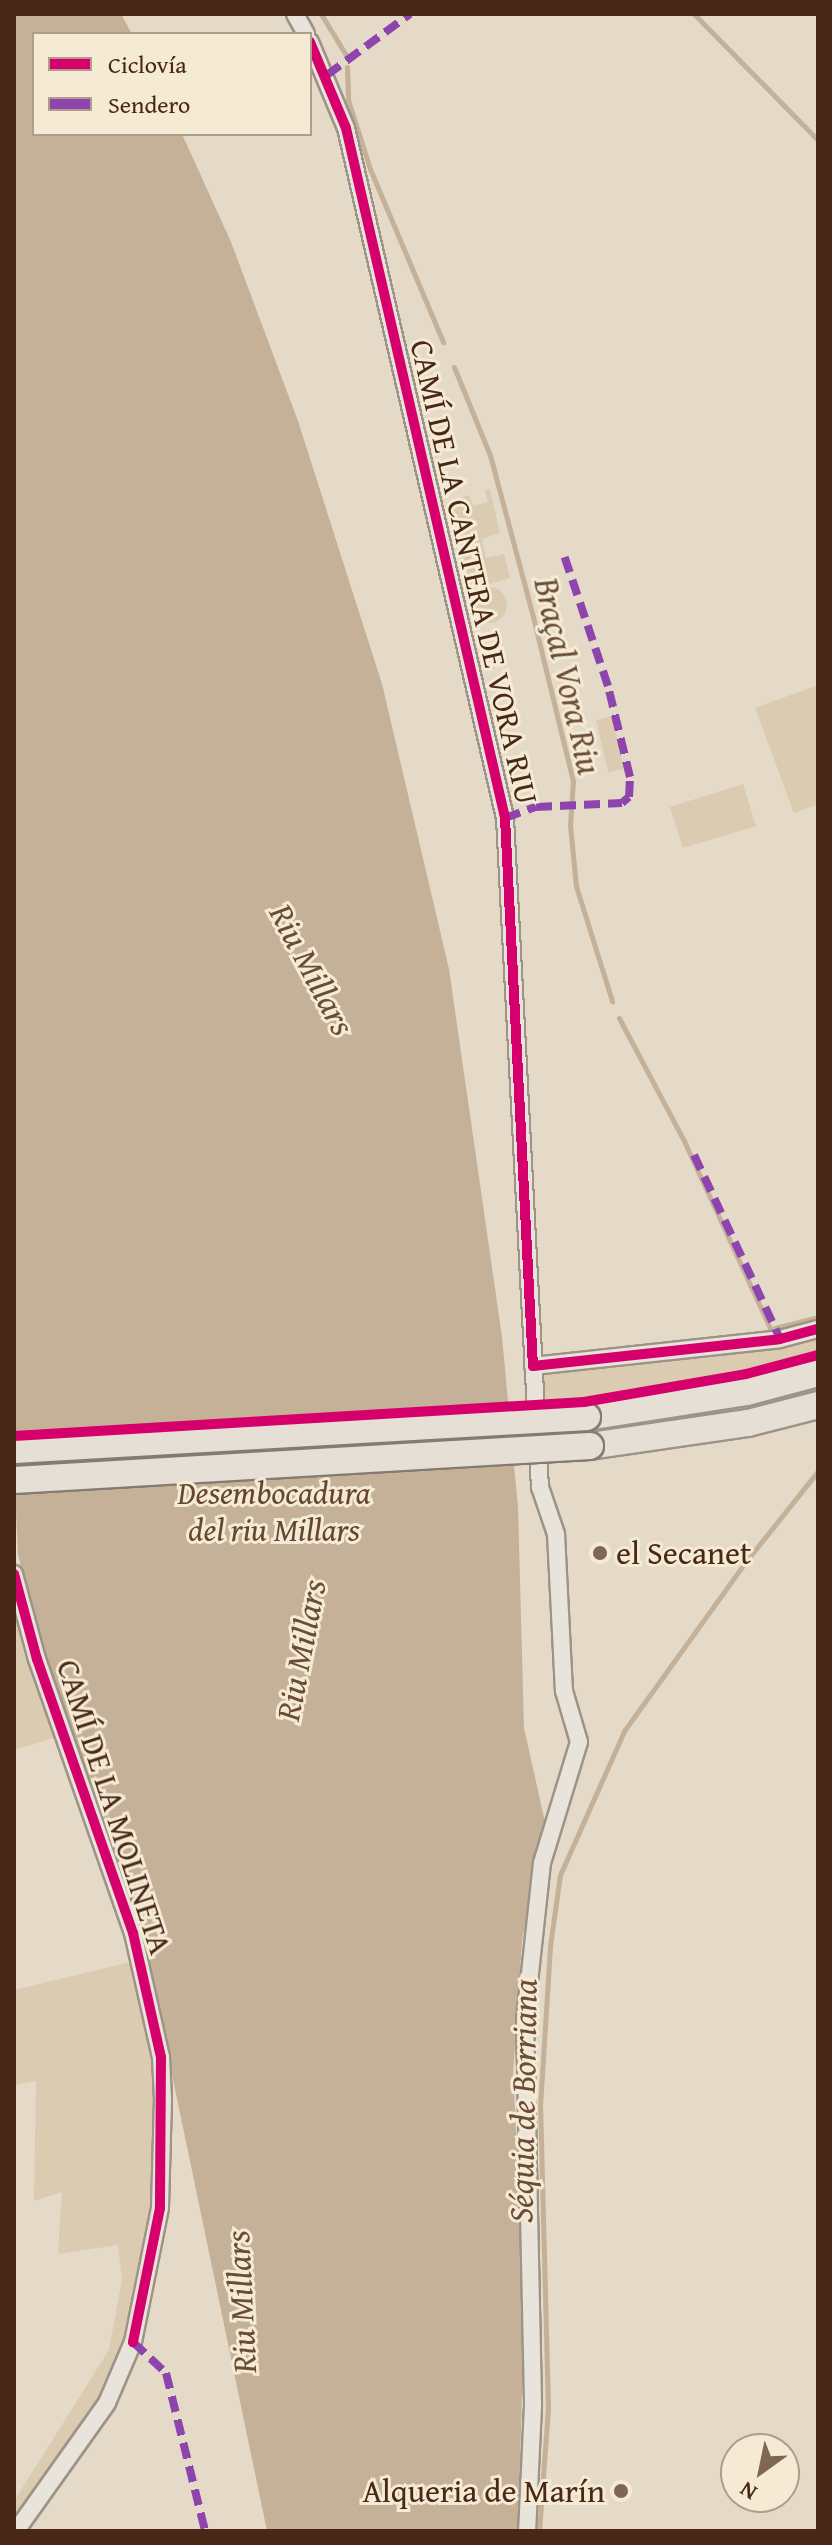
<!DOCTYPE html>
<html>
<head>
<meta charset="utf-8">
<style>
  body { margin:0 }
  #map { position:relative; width:832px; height:2545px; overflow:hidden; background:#e4dac7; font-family:"Gentium Book Plus",serif }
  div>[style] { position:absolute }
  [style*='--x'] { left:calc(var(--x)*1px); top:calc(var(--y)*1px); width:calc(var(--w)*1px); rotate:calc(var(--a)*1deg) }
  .green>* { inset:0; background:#dbcbb1 }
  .round { border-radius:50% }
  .water>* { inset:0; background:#c4b198 }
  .stream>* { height:5px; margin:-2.5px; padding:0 2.5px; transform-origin:2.5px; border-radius:2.5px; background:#c4b198 }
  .roads { filter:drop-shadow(2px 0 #9d9386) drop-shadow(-2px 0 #9d9386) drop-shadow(0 2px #9d9386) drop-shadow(0 -2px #9d9386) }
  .minor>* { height:16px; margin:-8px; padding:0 8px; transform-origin:8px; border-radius:8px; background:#e9e4db }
  .primary>* { height:26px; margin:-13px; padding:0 13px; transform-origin:13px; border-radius:13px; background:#e5dfd5 }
  .bridges { filter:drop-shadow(2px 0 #867b70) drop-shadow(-2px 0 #867b70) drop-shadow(0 2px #867b70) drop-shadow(0 -2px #867b70) }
  .primary-bridge>* { height:26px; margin:-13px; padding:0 13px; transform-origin:13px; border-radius:13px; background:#e5dfd5 }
  .quiet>* { height:8px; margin-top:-4px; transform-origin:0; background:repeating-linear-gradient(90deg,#8e44ad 0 16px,transparent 0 24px) }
  .cycleway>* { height:10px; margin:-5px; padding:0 5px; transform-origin:5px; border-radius:5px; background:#d6006c }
  .dots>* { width:22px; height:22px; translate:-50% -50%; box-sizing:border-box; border:4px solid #f5ead3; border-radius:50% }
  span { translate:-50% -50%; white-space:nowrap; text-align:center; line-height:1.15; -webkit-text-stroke:6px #f5ead3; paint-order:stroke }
  .street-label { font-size:32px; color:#492818 }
  .park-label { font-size:32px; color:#654633; font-style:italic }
  .poi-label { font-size:32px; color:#492818 }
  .left { translate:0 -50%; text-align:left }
  .right { translate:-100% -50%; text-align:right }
  .water-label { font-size:34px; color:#6a4c38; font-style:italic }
  .frame { position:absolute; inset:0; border:16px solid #492818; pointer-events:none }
  .legend { position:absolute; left:32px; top:32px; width:280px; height:104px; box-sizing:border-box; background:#f5ead3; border:2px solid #b09c88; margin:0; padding:10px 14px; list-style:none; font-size:24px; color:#492818 }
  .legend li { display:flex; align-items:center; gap:16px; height:40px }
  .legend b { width:40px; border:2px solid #b09c88 }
  .north { position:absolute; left:720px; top:2433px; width:80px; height:80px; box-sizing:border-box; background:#f5ead3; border:2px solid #b09c88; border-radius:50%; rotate:213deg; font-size:22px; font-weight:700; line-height:32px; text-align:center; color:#492818 }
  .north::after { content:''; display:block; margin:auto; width:28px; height:36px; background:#7f6655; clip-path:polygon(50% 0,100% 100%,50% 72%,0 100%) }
</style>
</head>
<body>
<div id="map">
  <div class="green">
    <i style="clip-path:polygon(490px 489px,500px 533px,482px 539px,486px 558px,504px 554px,510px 578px,468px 590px,451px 501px,469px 495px,473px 506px,488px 502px,485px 490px)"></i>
    <i class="round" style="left:471px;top:587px;width:36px;height:36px"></i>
    <i style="clip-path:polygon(818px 685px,818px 804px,794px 813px,755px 708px)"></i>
    <i style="clip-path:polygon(612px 716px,624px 769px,608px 772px,596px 720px)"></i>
    <i style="clip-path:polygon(743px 784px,756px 826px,683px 848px,670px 807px)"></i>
    <i style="clip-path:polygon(818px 1332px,818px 1350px,736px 1374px,615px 1396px,538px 1403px,536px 1369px)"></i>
    <i style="clip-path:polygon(14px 1587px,60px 1736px,14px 1750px)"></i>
    <i style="clip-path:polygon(135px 1961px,157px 2056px,156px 2206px,137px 2313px,102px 2401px,14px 2525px,14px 2501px,109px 2350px,122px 2279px,118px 2245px,58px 2254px,62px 2192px,34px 2201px,36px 2081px,14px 2085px,14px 1990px)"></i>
  </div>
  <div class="water">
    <i style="clip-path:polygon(14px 14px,121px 14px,132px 34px,34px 34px,34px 134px,182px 134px,231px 242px,298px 421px,382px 684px,449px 969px,502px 1337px,518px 1508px,524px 1728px,545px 1822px,522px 1941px,513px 2074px,525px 2293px,518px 2531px,267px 2531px,154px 1988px,108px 1829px,35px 1626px,18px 1554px,14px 1473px)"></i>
  </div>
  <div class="stream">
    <i style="--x:321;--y:14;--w:48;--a:58.6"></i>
    <i style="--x:694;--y:14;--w:177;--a:45.5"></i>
    <i style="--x:347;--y:67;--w:33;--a:88"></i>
    <i style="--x:348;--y:100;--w:72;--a:72.3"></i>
    <i style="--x:370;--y:169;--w:188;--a:67.1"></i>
    <i style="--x:454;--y:367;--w:95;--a:67.8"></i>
    <i style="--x:490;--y:455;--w:168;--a:75.1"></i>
    <i style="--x:533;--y:617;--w:169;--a:76.3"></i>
    <i style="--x:573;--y:781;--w:44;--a:93.9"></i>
    <i style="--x:570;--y:825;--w:61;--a:84.4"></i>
    <i style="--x:576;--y:886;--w:121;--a:72.6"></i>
    <i style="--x:619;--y:1018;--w:139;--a:62.1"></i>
    <i style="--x:684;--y:1141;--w:208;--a:65.3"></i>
    <i style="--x:775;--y:1328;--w:44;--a:-14.3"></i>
    <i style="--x:539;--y:2531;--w:123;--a:-85.8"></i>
    <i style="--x:548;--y:2408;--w:302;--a:-91.5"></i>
    <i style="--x:540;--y:2106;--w:160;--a:-86.4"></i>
    <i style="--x:550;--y:1946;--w:72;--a:-82"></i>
    <i style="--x:560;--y:1875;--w:158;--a:-66"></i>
    <i style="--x:624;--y:1731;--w:211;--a:-54.3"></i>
    <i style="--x:747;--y:1560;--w:114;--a:-51.4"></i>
  </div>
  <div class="roads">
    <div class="minor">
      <i style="--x:295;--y:14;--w:23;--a:61"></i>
      <i style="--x:310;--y:42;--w:93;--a:67.3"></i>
      <i style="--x:346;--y:128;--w:708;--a:77.02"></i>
      <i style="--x:505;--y:818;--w:670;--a:87.01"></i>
      <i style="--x:540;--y:1487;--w:50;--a:71.2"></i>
      <i style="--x:556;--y:1534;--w:157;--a:87.1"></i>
      <i style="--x:564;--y:1691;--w:53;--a:73.6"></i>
      <i style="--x:579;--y:1742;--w:127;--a:107"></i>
      <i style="--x:542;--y:1863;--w:158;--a:96.2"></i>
      <i style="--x:525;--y:2020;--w:386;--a:88.8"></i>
      <i style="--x:533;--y:2406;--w:125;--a:92.7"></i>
      <i style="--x:533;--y:1366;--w:248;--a:-6.2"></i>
      <i style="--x:780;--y:1339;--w:39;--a:-15"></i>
      <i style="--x:14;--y:1574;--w:88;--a:74.9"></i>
      <i style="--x:37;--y:1659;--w:290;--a:70.7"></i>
      <i style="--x:133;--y:1933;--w:127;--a:77.3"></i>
      <i style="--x:161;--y:2057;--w:42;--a:87.3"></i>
      <i style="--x:163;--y:2099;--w:109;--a:91.6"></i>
      <i style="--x:160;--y:2208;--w:137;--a:101.4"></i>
      <i style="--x:133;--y:2342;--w:66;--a:113.1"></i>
      <i style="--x:107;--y:2403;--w:157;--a:125.4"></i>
    </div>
    <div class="primary">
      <i style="--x:587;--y:1417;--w:162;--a:-8.9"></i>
      <i style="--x:747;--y:1392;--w:73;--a:-15"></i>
      <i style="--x:590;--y:1446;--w:160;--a:-8.3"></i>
      <i style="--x:748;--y:1423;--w:72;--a:-14.4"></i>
    </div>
  </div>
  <div class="bridges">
    <div class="primary-bridge">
      <i style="--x:14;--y:1450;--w:574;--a:-3.3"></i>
      <i style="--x:14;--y:1480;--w:577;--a:-3.38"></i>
    </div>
  </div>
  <div class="quiet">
    <i style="--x:327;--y:75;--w:103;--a:-36.3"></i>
    <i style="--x:505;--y:818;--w:33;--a:-20"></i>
    <i style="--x:536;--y:807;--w:86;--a:-2.7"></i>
    <i style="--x:622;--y:803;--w:9;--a:-41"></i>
    <i style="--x:629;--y:797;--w:20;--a:-87"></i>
    <i style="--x:630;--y:777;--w:94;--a:-103.6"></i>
    <i style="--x:608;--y:686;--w:141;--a:-108.6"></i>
    <i style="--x:694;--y:1155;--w:203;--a:64.9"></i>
    <i style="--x:133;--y:2342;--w:45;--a:43.2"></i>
    <i style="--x:166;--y:2373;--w:163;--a:76.1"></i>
  </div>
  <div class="cycleway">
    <i style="--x:310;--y:42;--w:93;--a:67.3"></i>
    <i style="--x:346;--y:128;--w:708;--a:77.02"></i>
    <i style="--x:505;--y:818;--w:549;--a:87.08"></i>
    <i style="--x:533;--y:1366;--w:248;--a:-6.2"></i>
    <i style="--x:780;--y:1339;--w:39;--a:-15"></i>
    <i style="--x:14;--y:1436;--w:571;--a:-3.41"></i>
    <i style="--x:584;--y:1402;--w:164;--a:-9.8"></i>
    <i style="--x:746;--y:1374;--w:74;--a:-14.8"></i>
    <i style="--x:14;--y:1574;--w:88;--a:74.9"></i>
    <i style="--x:37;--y:1659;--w:290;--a:70.7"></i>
    <i style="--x:133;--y:1933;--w:127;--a:77.3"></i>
    <i style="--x:161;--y:2057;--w:151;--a:90.4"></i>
    <i style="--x:160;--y:2208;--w:137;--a:101.4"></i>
  </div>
  <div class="dots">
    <i style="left:600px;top:1553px;background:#7f6655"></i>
    <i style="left:621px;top:2491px;background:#7f6655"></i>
  </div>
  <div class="street-label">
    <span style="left:474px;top:572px;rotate:77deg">CAMÍ DE LA CANTERA DE VORA RIU</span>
    <span style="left:114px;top:1807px;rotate:72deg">CAMÍ DE LA MOLINETA</span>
  </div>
  <div class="park-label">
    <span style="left:274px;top:1512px">Desembocadura<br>del riu Millars</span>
  </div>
  <div class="poi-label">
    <span class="left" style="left:616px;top:1553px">el Secanet</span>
    <span class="right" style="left:605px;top:2491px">Alqueria de Marín</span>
  </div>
  <div class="water-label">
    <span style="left:569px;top:676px;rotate:77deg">Braçal Vora Riu</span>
    <span style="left:313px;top:969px;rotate:62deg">Riu Millars</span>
    <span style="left:300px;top:1650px;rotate:-79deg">Riu Millars</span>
    <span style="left:522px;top:2101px;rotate:-89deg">Séquia de Borriana</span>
    <span style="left:240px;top:2302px;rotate:-93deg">Riu Millars</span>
  </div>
  <div class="frame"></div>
  <ul class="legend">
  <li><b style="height:10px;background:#d6006c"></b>Ciclovía</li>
  <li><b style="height:10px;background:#8e44ad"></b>Sendero</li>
  </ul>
  <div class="north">N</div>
</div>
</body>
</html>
